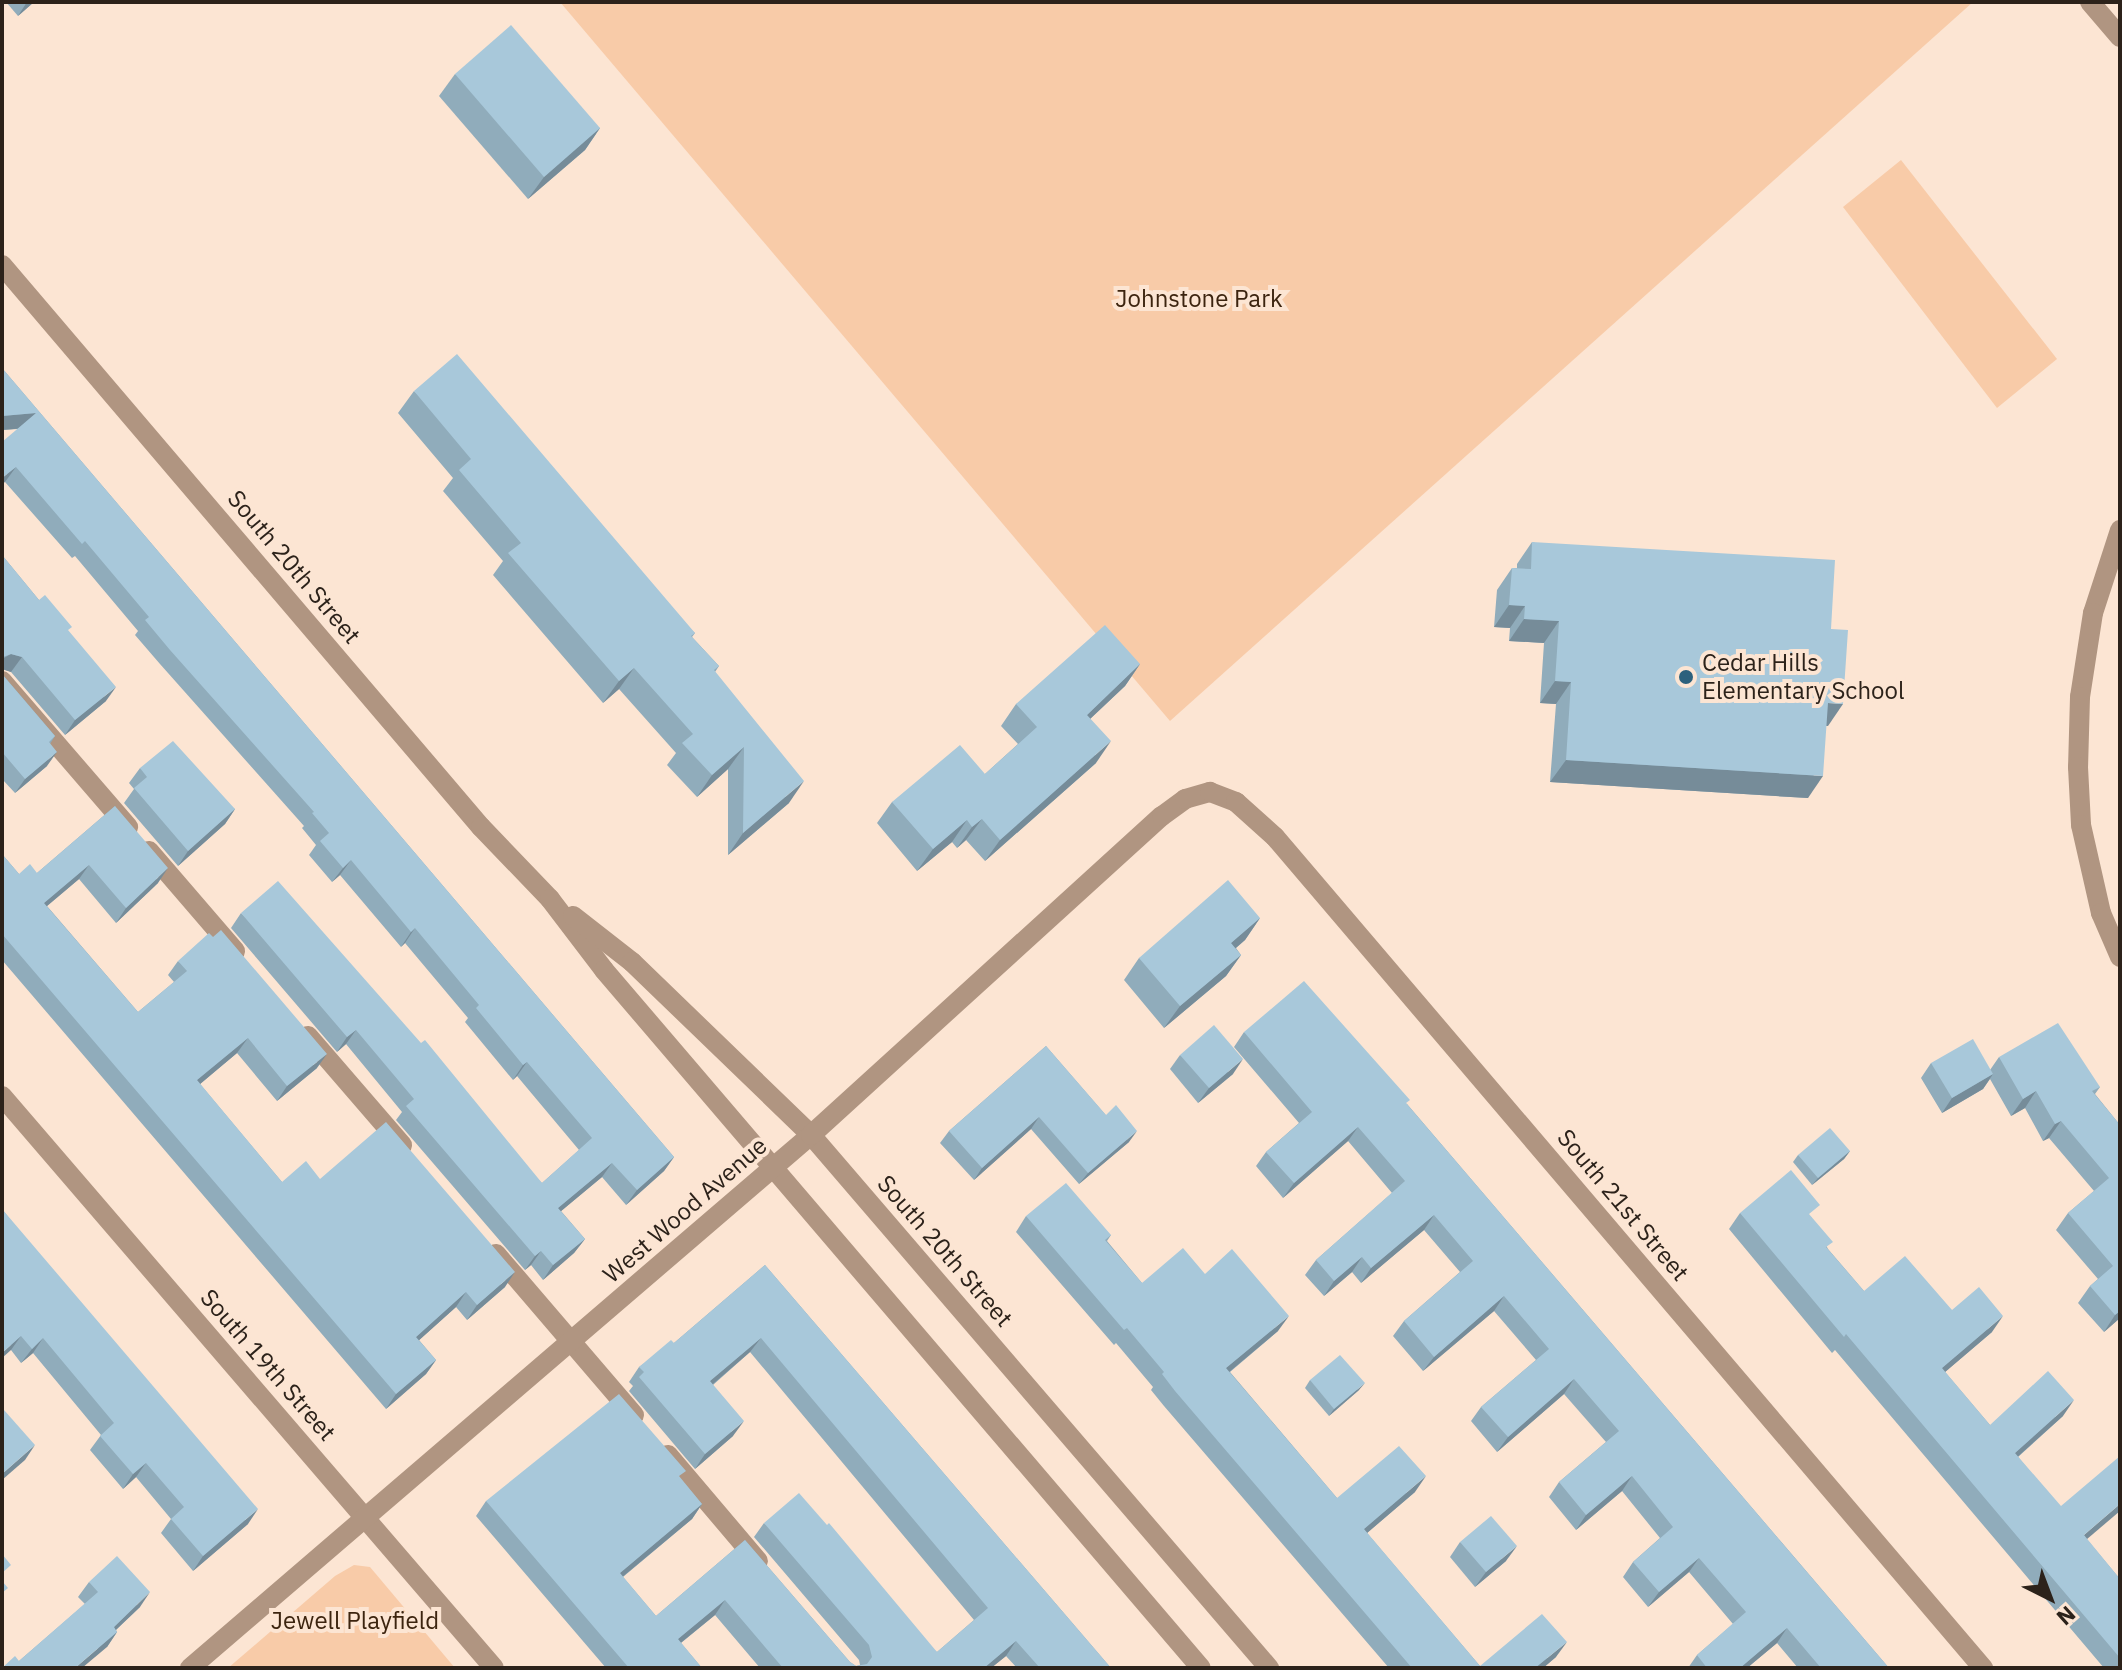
<!DOCTYPE html>
<html>
<head>
<meta charset="utf-8">
<style>
  body { margin:0 }
  #map { position:relative; width:2122px; height:1670px; overflow:hidden; background:#fce5d3; font-family:"IBM Plex Sans",sans-serif }
  div>[style] { position:absolute }
  [style*='--x'] { left:calc(var(--x)*1px); top:calc(var(--y)*1px); width:calc(var(--w)*1px); rotate:calc(var(--a)*1deg) }
  .green>* { inset:0; background:#f8cba8 }
  .minor>* { height:20px; margin:-10px; padding:0 10px; transform-origin:10px; border-radius:10px; background:#b09581 }
  .wall>* { inset:0; background:#90acbb }
  .shaded-wall>* { inset:0; background:#768c99 }
  .building>* { inset:0; background:#a8c8da }
  .dots>* { width:22px; height:22px; translate:-50% -50%; box-sizing:border-box; border:4px solid #fce5d3; border-radius:50% }
  span { translate:-50% -50%; white-space:nowrap; text-align:center; line-height:1.15; -webkit-text-stroke:8px #fce5d3; paint-order:stroke }
  .park-label { font-size:24px; color:#3c240f }
  .street-label { font-size:24px; color:#2c221a }
  .poi-label { font-size:24px; color:#2c221a }
  .left { translate:0 -50%; text-align:left }
  .frame { position:absolute; inset:0; border:4px solid #2c221a; pointer-events:none }
  .north { position:absolute; left:2010px; top:1558px; width:80px; height:80px; -webkit-text-stroke:6px #fce5d3; paint-order:stroke; rotate:138deg; font-size:22px; font-weight:700; line-height:32px; text-align:center; color:#2c221a }
  .north::after { content:''; display:block; margin:auto; width:28px; height:36px; background:#2c221a; clip-path:polygon(50% 0,100% 100%,50% 72%,0 100%) }
</style>
</head>
<body>
<div id="map">
  <div class="green">
    <i style="clip-path:polygon(560px 2px,1973px 2px,1170px 721px)"></i>
    <i style="clip-path:polygon(1901px 160px,2057px 359px,1997px 408px,1843px 207px)"></i>
    <i style="clip-path:polygon(354px 1565px,370px 1567px,455px 1668px,228px 1668px,335px 1576px)"></i>
  </div>
  <div class="minor">
    <i style="--x:2090;--y:2;--w:46;--a:49.4"></i>
    <i style="--x:2;--y:265;--w:738;--a:49.56"></i>
    <i style="--x:481;--y:827;--w:100;--a:46.2"></i>
    <i style="--x:550;--y:899;--w:89;--a:52.7"></i>
    <i style="--x:604;--y:970;--w:918;--a:49.46"></i>
    <i style="--x:2120;--y:530;--w:87;--a:108"></i>
    <i style="--x:2093;--y:613;--w:85;--a:98.8"></i>
    <i style="--x:2080;--y:697;--w:70;--a:91.6"></i>
    <i style="--x:2078;--y:767;--w:58;--a:87"></i>
    <i style="--x:2081;--y:825;--w:90;--a:77.2"></i>
    <i style="--x:2101;--y:913;--w:48;--a:66.6"></i>
    <i style="--x:2;--y:681;--w:193;--a:49.2"></i>
    <i style="--x:149;--y:851;--w:132;--a:49.3"></i>
    <i style="--x:573;--y:916;--w:75;--a:37.9"></i>
    <i style="--x:632;--y:962;--w:249;--a:44"></i>
    <i style="--x:811;--y:1135;--w:703;--a:49.33"></i>
    <i style="--x:308;--y:1036;--w:144;--a:49.2"></i>
    <i style="--x:2;--y:1096;--w:754;--a:49.3"></i>
    <i style="--x:496;--y:1254;--w:212;--a:49.4"></i>
    <i style="--x:668;--y:1455;--w:139;--a:49.7"></i>
    <i style="--x:190;--y:1668;--w:818;--a:-40.64"></i>
    <i style="--x:811;--y:1135;--w:474;--a:-42.3"></i>
    <i style="--x:1162;--y:816;--w:29;--a:-36"></i>
    <i style="--x:1185;--y:799;--w:26;--a:-16"></i>
    <i style="--x:1210;--y:792;--w:28;--a:21"></i>
    <i style="--x:1236;--y:802;--w:52;--a:41.9"></i>
    <i style="--x:1275;--y:837;--w:1092;--a:49.57"></i>
  </div>
  <div class="wall">
    <i style="clip-path:polygon(6px 2px,34px 2px,18px 16px)"></i>
    <i style="clip-path:polygon(455px 74px,600px 128px,585px 150px,528px 199px,439px 96px)"></i>
    <i style="clip-path:polygon(2px 368px,674px 1157px,664px 1171px,626px 1205px,602px 1177px,561px 1211px,585px 1239px,574px 1253px,543px 1280px,531px 1265px,525px 1270px,396px 1120px,402px 1112px,346px 1044px,337px 1052px,231px 928px,241px 913px,542px 1183px,579px 1150px,517px 1076px,513px 1080px,465px 1022px,468px 1018px,405px 943px,401px 947px,340px 875px,332px 882px,309px 855px,316px 845px,302px 828px,304px 826px,160px 664px,135px 635px,138px 631px,75px 556px,72px 558px,5px 482px,18px 429px,2px 430px)"></i>
    <i style="clip-path:polygon(414px 391px,695px 633px,692px 637px,719px 666px,715px 672px,789px 803px,728px 855px,728px 769px,697px 797px,667px 765px,676px 753px,619px 689px,603px 703px,493px 575px,503px 561px,443px 491px,453px 478px,398px 413px)"></i>
    <i style="clip-path:polygon(1532px 542px,1831px 629px,1828px 726px,1826px 726px,1808px 798px,1550px 782px,1556px 704px,1540px 703px,1544px 643px,1509px 641px,1510px 628px,1494px 627px,1497px 590px,1512px 568px,1517px 568px,1517px 564px)"></i>
    <i style="clip-path:polygon(2px 555px,39px 600px,68px 631px,106px 701px,65px 735px,11px 672px,2px 669px)"></i>
    <i style="clip-path:polygon(1140px 664px,1125px 686px,1090px 719px,1096px 763px,985px 861px,966px 840px,957px 848px,952px 842px,917px 871px,877px 823px,892px 802px,985px 774px,1018px 744px,1001px 726px,1016px 704px)"></i>
    <i style="clip-path:polygon(2px 674px,55px 736px,50px 744px,47px 766px,15px 793px,2px 779px)"></i>
    <i style="clip-path:polygon(140px 768px,235px 809px,225px 824px,178px 866px,124px 803px,134px 789px,129px 783px)"></i>
    <i style="clip-path:polygon(115px 806px,158px 883px,116px 923px,79px 879px,47px 906px,138px 1012px,174px 982px,168px 975px,178px 961px,317px 1068px,277px 1101px,237px 1053px,200px 1084px,282px 1182px,320px 1179px,505px 1287px,467px 1320px,456px 1307px,419px 1340px,436px 1360px,426px 1374px,386px 1409px,2px 960px,2px 854px,19px 874px,37px 873px)"></i>
    <i style="clip-path:polygon(1260px 918px,1245px 940px,1236px 948px,1241px 955px,1226px 976px,1164px 1028px,1124px 980px,1139px 958px)"></i>
    <i style="clip-path:polygon(1244px 1032px,1407px 1104px,1889px 1668px,1798px 1668px,1777px 1643px,1747px 1668px,1688px 1668px,1697px 1655px,1733px 1624px,1689px 1572px,1648px 1607px,1623px 1577px,1633px 1562px,1660px 1538px,1622px 1491px,1576px 1530px,1549px 1497px,1559px 1482px,1606px 1442px,1564px 1394px,1497px 1452px,1471px 1421px,1481px 1407px,1536px 1360px,1494px 1311px,1423px 1371px,1393px 1336px,1404px 1321px,1460px 1272px,1424px 1230px,1361px 1283px,1352px 1272px,1324px 1296px,1305px 1275px,1316px 1260px,1392px 1193px,1348px 1141px,1283px 1198px,1256px 1166px,1266px 1152px,1299px 1123px,1234px 1047px)"></i>
    <i style="clip-path:polygon(1046px 1046px,1129px 1142px,1079px 1184px,1031px 1129px,974px 1180px,940px 1143px,949px 1131px)"></i>
    <i style="clip-path:polygon(1180px 1055px,1233px 1074px,1198px 1103px,1170px 1069px)"></i>
    <i style="clip-path:polygon(1999px 1057px,2100px 1087px,2095px 1094px,2120px 1125px,2120px 1318px,2104px 1332px,2078px 1303px,2090px 1286px,2098px 1279px,2056px 1230px,2068px 1213px,2094px 1191px,2049px 1138px,2043px 1141px,2025px 1108px,2011px 1116px,1990px 1079px,1983px 1089px,1942px 1113px,1921px 1078px,1931px 1063px,1990px 1070px)"></i>
    <i style="clip-path:polygon(1850px 1151px,1844px 1159px,1812px 1185px,1793px 1162px,1798px 1155px)"></i>
    <i style="clip-path:polygon(2px 1209px,248px 1524px,193px 1571px,161px 1533px,171px 1519px,136px 1477px,123px 1489px,90px 1450px,101px 1435px,33px 1353px,21px 1363px,11px 1350px)"></i>
    <i style="clip-path:polygon(1740px 1213px,1811px 1217px,1828px 1249px,1864px 1291px,1952px 1310px,1992px 1332px,1945px 1372px,1990px 1425px,2063px 1416px,2018px 1457px,2120px 1579px,2120px 1668px,2104px 1668px,1835px 1350px,1832px 1353px,1729px 1229px)"></i>
    <i style="clip-path:polygon(1026px 1216px,1111px 1235px,1107px 1241px,1142px 1283px,1205px 1274px,1278px 1331px,1230px 1372px,1337px 1498px,1415px 1492px,1367px 1533px,1480px 1666px,1556px 1657px,1543px 1668px,1389px 1668px,1164px 1406px,1151px 1390px,1153px 1387px,1116px 1343px,1114px 1345px,1016px 1232px)"></i>
    <i style="clip-path:polygon(765px 1265px,1111px 1668px,1017px 1668px,1006px 1656px,991px 1668px,760px 1668px,715px 1615px,681px 1643px,702px 1668px,606px 1668px,476px 1516px,486px 1501px,680px 1478px,702px 1504px,692px 1519px,623px 1577px,656px 1616px,745px 1540px,850px 1662px,856px 1666px,860px 1665px,859px 1660px,754px 1537px,764px 1523px,937px 1652px,974px 1620px,750px 1352px,713px 1385px,733px 1436px,695px 1469px,629px 1391px,633px 1386px,629px 1382px,639px 1367px,674px 1343px)"></i>
    <i style="clip-path:polygon(1310px 1380px,1359px 1390px,1329px 1416px,1305px 1388px)"></i>
    <i style="clip-path:polygon(1460px 1542px,1506px 1561px,1475px 1587px,1450px 1557px)"></i>
    <i style="clip-path:polygon(89px 1582px,140px 1607px,116px 1630px,117px 1632px,107px 1647px,19px 1661px,85px 1604px,78px 1597px)"></i>
  </div>
  <div class="shaded-wall">
    <i style="clip-path:polygon(27px 2px,34px 2px,18px 16px)"></i>
    <i style="clip-path:polygon(600px 128px,585px 150px,528px 199px,544px 177px)"></i>
    <i style="clip-path:polygon(36px 413px,26px 428px,2px 430px,2px 416px)"></i>
    <i style="clip-path:polygon(16px 467px,5px 482px,2px 484px,2px 478px)"></i>
    <i style="clip-path:polygon(1509px 605px,1525px 606px,1510px 628px,1494px 627px)"></i>
    <i style="clip-path:polygon(1524px 619px,1559px 621px,1544px 643px,1509px 641px)"></i>
    <i style="clip-path:polygon(11px 654px,22px 657px,11px 672px,2px 669px,2px 659px)"></i>
    <i style="clip-path:polygon(1140px 664px,1125px 686px,1072px 736px,1087px 715px)"></i>
    <i style="clip-path:polygon(634px 668px,619px 689px,603px 703px,619px 681px)"></i>
    <i style="clip-path:polygon(1555px 681px,1571px 682px,1556px 704px,1540px 703px)"></i>
    <i style="clip-path:polygon(116px 687px,106px 701px,65px 735px,75px 720px)"></i>
    <i style="clip-path:polygon(1828px 703px,1843px 704px,1828px 726px,1812px 725px)"></i>
    <i style="clip-path:polygon(1111px 741px,1096px 763px,985px 861px,1000px 840px)"></i>
    <i style="clip-path:polygon(744px 747px,728px 769px,697px 797px,712px 775px)"></i>
    <i style="clip-path:polygon(57px 752px,47px 766px,15px 793px,25px 779px)"></i>
    <i style="clip-path:polygon(1566px 760px,1823px 776px,1808px 798px,1550px 782px)"></i>
    <i style="clip-path:polygon(804px 781px,789px 803px,728px 855px,743px 833px)"></i>
    <i style="clip-path:polygon(235px 809px,225px 824px,178px 866px,188px 851px)"></i>
    <i style="clip-path:polygon(982px 819px,966px 840px,957px 848px,972px 827px)"></i>
    <i style="clip-path:polygon(967px 820px,952px 842px,917px 871px,933px 849px)"></i>
    <i style="clip-path:polygon(351px 860px,340px 875px,332px 882px,343px 868px)"></i>
    <i style="clip-path:polygon(89px 865px,79px 879px,34px 917px,44px 903px)"></i>
    <i style="clip-path:polygon(168px 868px,158px 883px,116px 923px,126px 908px)"></i>
    <i style="clip-path:polygon(1260px 918px,1245px 940px,1216px 965px,1231px 943px)"></i>
    <i style="clip-path:polygon(415px 928px,405px 943px,401px 947px,411px 932px)"></i>
    <i style="clip-path:polygon(1241px 955px,1226px 976px,1164px 1028px,1180px 1006px)"></i>
    <i style="clip-path:polygon(356px 1030px,346px 1044px,337px 1052px,347px 1037px)"></i>
    <i style="clip-path:polygon(248px 1038px,237px 1053px,187px 1095px,197px 1080px)"></i>
    <i style="clip-path:polygon(327px 1054px,317px 1068px,277px 1101px,287px 1086px)"></i>
    <i style="clip-path:polygon(1243px 1059px,1233px 1074px,1198px 1103px,1209px 1088px)"></i>
    <i style="clip-path:polygon(527px 1062px,517px 1076px,513px 1080px,523px 1065px)"></i>
    <i style="clip-path:polygon(1993px 1074px,1983px 1089px,1942px 1113px,1952px 1098px)"></i>
    <i style="clip-path:polygon(2036px 1091px,2025px 1108px,2011px 1116px,2023px 1099px)"></i>
    <i style="clip-path:polygon(1039px 1117px,1031px 1129px,974px 1180px,982px 1168px)"></i>
    <i style="clip-path:polygon(2061px 1121px,2049px 1138px,2043px 1141px,2055px 1124px)"></i>
    <i style="clip-path:polygon(1358px 1127px,1348px 1141px,1283px 1198px,1294px 1183px)"></i>
    <i style="clip-path:polygon(1137px 1131px,1129px 1142px,1079px 1184px,1088px 1173px)"></i>
    <i style="clip-path:polygon(1850px 1151px,1844px 1159px,1812px 1185px,1818px 1178px)"></i>
    <i style="clip-path:polygon(674px 1157px,664px 1171px,626px 1205px,637px 1190px)"></i>
    <i style="clip-path:polygon(612px 1163px,602px 1177px,548px 1222px,558px 1208px)"></i>
    <i style="clip-path:polygon(1434px 1215px,1424px 1230px,1361px 1283px,1371px 1268px)"></i>
    <i style="clip-path:polygon(585px 1239px,574px 1253px,543px 1280px,553px 1265px)"></i>
    <i style="clip-path:polygon(541px 1251px,531px 1265px,525px 1270px,535px 1256px)"></i>
    <i style="clip-path:polygon(1362px 1257px,1352px 1272px,1324px 1296px,1334px 1281px)"></i>
    <i style="clip-path:polygon(515px 1272px,505px 1287px,467px 1320px,477px 1305px)"></i>
    <i style="clip-path:polygon(466px 1292px,456px 1307px,406px 1352px,416px 1337px)"></i>
    <i style="clip-path:polygon(1504px 1296px,1494px 1311px,1423px 1371px,1434px 1357px)"></i>
    <i style="clip-path:polygon(2120px 1311px,2120px 1318px,2104px 1332px,2115px 1315px)"></i>
    <i style="clip-path:polygon(1289px 1316px,1278px 1331px,1216px 1383px,1226px 1368px)"></i>
    <i style="clip-path:polygon(2003px 1316px,1992px 1332px,1931px 1384px,1942px 1368px)"></i>
    <i style="clip-path:polygon(21px 1336px,11px 1350px,2px 1358px,2px 1353px)"></i>
    <i style="clip-path:polygon(43px 1338px,33px 1353px,21px 1363px,32px 1349px)"></i>
    <i style="clip-path:polygon(761px 1338px,750px 1352px,699px 1396px,710px 1381px)"></i>
    <i style="clip-path:polygon(436px 1360px,426px 1374px,386px 1409px,396px 1394px)"></i>
    <i style="clip-path:polygon(1574px 1379px,1564px 1394px,1497px 1452px,1508px 1437px)"></i>
    <i style="clip-path:polygon(1365px 1383px,1359px 1390px,1329px 1416px,1334px 1409px)"></i>
    <i style="clip-path:polygon(2074px 1400px,2063px 1416px,2004px 1469px,2015px 1453px)"></i>
    <i style="clip-path:polygon(744px 1421px,733px 1436px,695px 1469px,705px 1454px)"></i>
    <i style="clip-path:polygon(35px 1445px,25px 1460px,2px 1480px,2px 1474px)"></i>
    <i style="clip-path:polygon(146px 1463px,136px 1477px,123px 1489px,133px 1474px)"></i>
    <i style="clip-path:polygon(1426px 1476px,1415px 1492px,1353px 1545px,1364px 1529px)"></i>
    <i style="clip-path:polygon(1632px 1476px,1622px 1491px,1576px 1530px,1586px 1515px)"></i>
    <i style="clip-path:polygon(702px 1504px,692px 1519px,609px 1588px,620px 1573px)"></i>
    <i style="clip-path:polygon(2120px 1504px,2120px 1511px,2073px 1551px,2084px 1535px)"></i>
    <i style="clip-path:polygon(258px 1509px,248px 1524px,193px 1571px,203px 1556px)"></i>
    <i style="clip-path:polygon(1517px 1546px,1506px 1561px,1475px 1587px,1486px 1572px)"></i>
    <i style="clip-path:polygon(1699px 1558px,1689px 1572px,1648px 1607px,1659px 1592px)"></i>
    <i style="clip-path:polygon(150px 1592px,140px 1607px,103px 1642px,114px 1627px)"></i>
    <i style="clip-path:polygon(725px 1600px,715px 1615px,667px 1654px,678px 1639px)"></i>
    <i style="clip-path:polygon(1787px 1628px,1777px 1643px,1747px 1668px,1740px 1668px)"></i>
    <i style="clip-path:polygon(117px 1632px,107px 1647px,82px 1668px,75px 1668px)"></i>
    <i style="clip-path:polygon(1016px 1641px,1006px 1656px,991px 1668px,984px 1668px)"></i>
    <i style="clip-path:polygon(1567px 1642px,1556px 1657px,1543px 1668px,1535px 1668px)"></i>
  </div>
  <div class="building">
    <i style="clip-path:polygon(511px 25px,600px 128px,544px 177px,455px 74px)"></i>
    <i style="clip-path:polygon(457px 354px,695px 633px,691px 636px,719px 666px,714px 670px,804px 781px,743px 833px,744px 747px,712px 775px,682px 743px,693px 734px,634px 668px,619px 681px,508px 553px,521px 543px,459px 470px,471px 459px,414px 391px)"></i>
    <i style="clip-path:polygon(2px 368px,674px 1157px,637px 1190px,612px 1163px,558px 1208px,585px 1239px,553px 1265px,541px 1251px,535px 1256px,406px 1106px,414px 1099px,356px 1030px,347px 1037px,241px 913px,278px 881px,421px 1043px,425px 1040px,542px 1183px,592px 1138px,527px 1062px,523px 1065px,476px 1008px,479px 1005px,415px 928px,411px 932px,351px 860px,343px 868px,320px 841px,329px 833px,312px 813px,314px 812px,170px 650px,145px 620px,149px 617px,85px 541px,82px 544px,16px 467px,2px 478px,2px 442px,36px 413px,2px 416px)"></i>
    <i style="clip-path:polygon(1532px 542px,1835px 560px,1831px 629px,1848px 630px,1843px 704px,1828px 703px,1823px 776px,1566px 760px,1571px 682px,1555px 681px,1559px 621px,1524px 619px,1525px 606px,1509px 605px,1512px 568px,1531px 569px)"></i>
    <i style="clip-path:polygon(2px 555px,39px 600px,45px 595px,72px 627px,68px 630px,116px 687px,75px 720px,22px 657px,11px 654px,3px 657px,2px 661px)"></i>
    <i style="clip-path:polygon(1105px 625px,1140px 664px,1087px 715px,1111px 741px,1000px 840px,982px 819px,972px 827px,967px 820px,933px 849px,892px 802px,960px 745px,985px 774px,1037px 727px,1016px 704px)"></i>
    <i style="clip-path:polygon(2px 674px,55px 736px,49px 742px,57px 752px,25px 779px,2px 752px)"></i>
    <i style="clip-path:polygon(173px 741px,235px 809px,188px 851px,134px 788px,147px 777px,140px 768px)"></i>
    <i style="clip-path:polygon(115px 806px,168px 868px,126px 908px,89px 865px,44px 903px,138px 1012px,187px 971px,178px 961px,209px 933px,213px 937px,221px 930px,327px 1054px,287px 1086px,248px 1038px,197px 1080px,282px 1182px,306px 1161px,320px 1179px,386px 1122px,515px 1272px,477px 1305px,466px 1292px,416px 1337px,436px 1360px,396px 1394px,2px 934px,2px 854px,19px 874px,30px 864px,37px 873px)"></i>
    <i style="clip-path:polygon(1228px 880px,1260px 918px,1231px 943px,1241px 955px,1180px 1006px,1139px 958px)"></i>
    <i style="clip-path:polygon(1304px 981px,1410px 1100px,1406px 1103px,1889px 1668px,1821px 1668px,1787px 1628px,1740px 1668px,1707px 1668px,1697px 1655px,1746px 1612px,1699px 1558px,1659px 1592px,1633px 1562px,1673px 1527px,1632px 1476px,1586px 1515px,1559px 1482px,1619px 1431px,1574px 1379px,1508px 1437px,1481px 1407px,1549px 1349px,1504px 1296px,1434px 1357px,1404px 1321px,1473px 1261px,1434px 1215px,1371px 1268px,1362px 1257px,1334px 1281px,1316px 1260px,1405px 1181px,1358px 1127px,1294px 1183px,1266px 1152px,1312px 1112px,1244px 1032px)"></i>
    <i style="clip-path:polygon(2058px 1023px,2100px 1087px,2092px 1091px,2120px 1125px,2120px 1311px,2115px 1315px,2090px 1286px,2113px 1266px,2068px 1213px,2109px 1178px,2061px 1121px,2055px 1124px,2036px 1091px,2023px 1099px,1999px 1057px)"></i>
    <i style="clip-path:polygon(1214px 1025px,1243px 1059px,1209px 1088px,1180px 1055px)"></i>
    <i style="clip-path:polygon(1973px 1039px,1993px 1074px,1952px 1098px,1931px 1063px)"></i>
    <i style="clip-path:polygon(1046px 1046px,1106px 1115px,1116px 1105px,1137px 1131px,1088px 1173px,1039px 1117px,982px 1168px,949px 1131px)"></i>
    <i style="clip-path:polygon(1830px 1128px,1850px 1151px,1818px 1178px,1798px 1155px)"></i>
    <i style="clip-path:polygon(1791px 1170px,1820px 1205px,1809px 1214px,1833px 1242px,1826px 1247px,1864px 1291px,1905px 1256px,1952px 1310px,1979px 1287px,2003px 1316px,1942px 1368px,1990px 1425px,2048px 1371px,2074px 1400px,2015px 1453px,2061px 1506px,2120px 1456px,2120px 1504px,2084px 1535px,2120px 1579px,2120px 1658px,1846px 1334px,1844px 1337px,1740px 1213px)"></i>
    <i style="clip-path:polygon(1066px 1183px,1111px 1235px,1105px 1240px,1142px 1283px,1183px 1248px,1205px 1274px,1232px 1249px,1289px 1316px,1226px 1368px,1337px 1498px,1399px 1446px,1426px 1476px,1364px 1529px,1480px 1666px,1542px 1614px,1567px 1642px,1535px 1668px,1412px 1668px,1175px 1391px,1162px 1374px,1164px 1372px,1127px 1328px,1124px 1330px,1026px 1216px)"></i>
    <i style="clip-path:polygon(2px 1209px,258px 1509px,203px 1556px,171px 1519px,184px 1507px,146px 1463px,133px 1474px,100px 1436px,114px 1423px,43px 1338px,32px 1349px,21px 1336px,2px 1353px)"></i>
    <i style="clip-path:polygon(765px 1265px,1111px 1668px,1040px 1668px,1016px 1641px,984px 1668px,783px 1668px,725px 1600px,678px 1639px,702px 1668px,629px 1668px,486px 1501px,619px 1394px,686px 1471px,679px 1476px,702px 1504px,620px 1573px,656px 1616px,745px 1540px,850px 1662px,856px 1666px,867px 1664px,872px 1657px,869px 1645px,764px 1523px,799px 1493px,827px 1525px,829px 1523px,937px 1652px,988px 1608px,761px 1338px,710px 1381px,744px 1421px,705px 1454px,639px 1377px,644px 1372px,639px 1367px,671px 1340px,674px 1343px)"></i>
    <i style="clip-path:polygon(1340px 1355px,1365px 1383px,1334px 1409px,1310px 1380px)"></i>
    <i style="clip-path:polygon(4px 1410px,35px 1445px,2px 1474px,2px 1412px)"></i>
    <i style="clip-path:polygon(1491px 1516px,1517px 1546px,1486px 1572px,1460px 1542px)"></i>
    <i style="clip-path:polygon(2px 1554px,11px 1565px,2px 1573px)"></i>
    <i style="clip-path:polygon(117px 1556px,150px 1592px,114px 1627px,117px 1632px,75px 1668px,2px 1668px,15px 1656px,19px 1661px,98px 1592px,89px 1582px)"></i>
    <i style="clip-path:polygon(2px 1581px,8px 1588px,2px 1593px)"></i>
  </div>
  <div class="dots">
    <i style="left:1686px;top:677px;background:#2c617d"></i>
  </div>
  <div class="park-label">
    <span style="left:1199px;top:299px">Johnstone Park</span>
    <span style="left:355px;top:1621px">Jewell Playfield</span>
  </div>
  <div class="street-label">
    <span style="left:294px;top:567px;rotate:50deg">South 20th Street</span>
    <span style="left:1623px;top:1205px;rotate:50deg">South 21st Street</span>
    <span style="left:685px;top:1210px;rotate:-41deg">West Wood Avenue</span>
    <span style="left:945px;top:1251px;rotate:49deg">South 20th Street</span>
    <span style="left:268px;top:1365px;rotate:49deg">South 19th Street</span>
  </div>
  <div class="poi-label">
    <span class="left" style="left:1702px;top:677px">Cedar Hills<br>Elementary School</span>
  </div>
  <div class="frame"></div>
  <div class="north">N</div>
</div>
</body>
</html>
